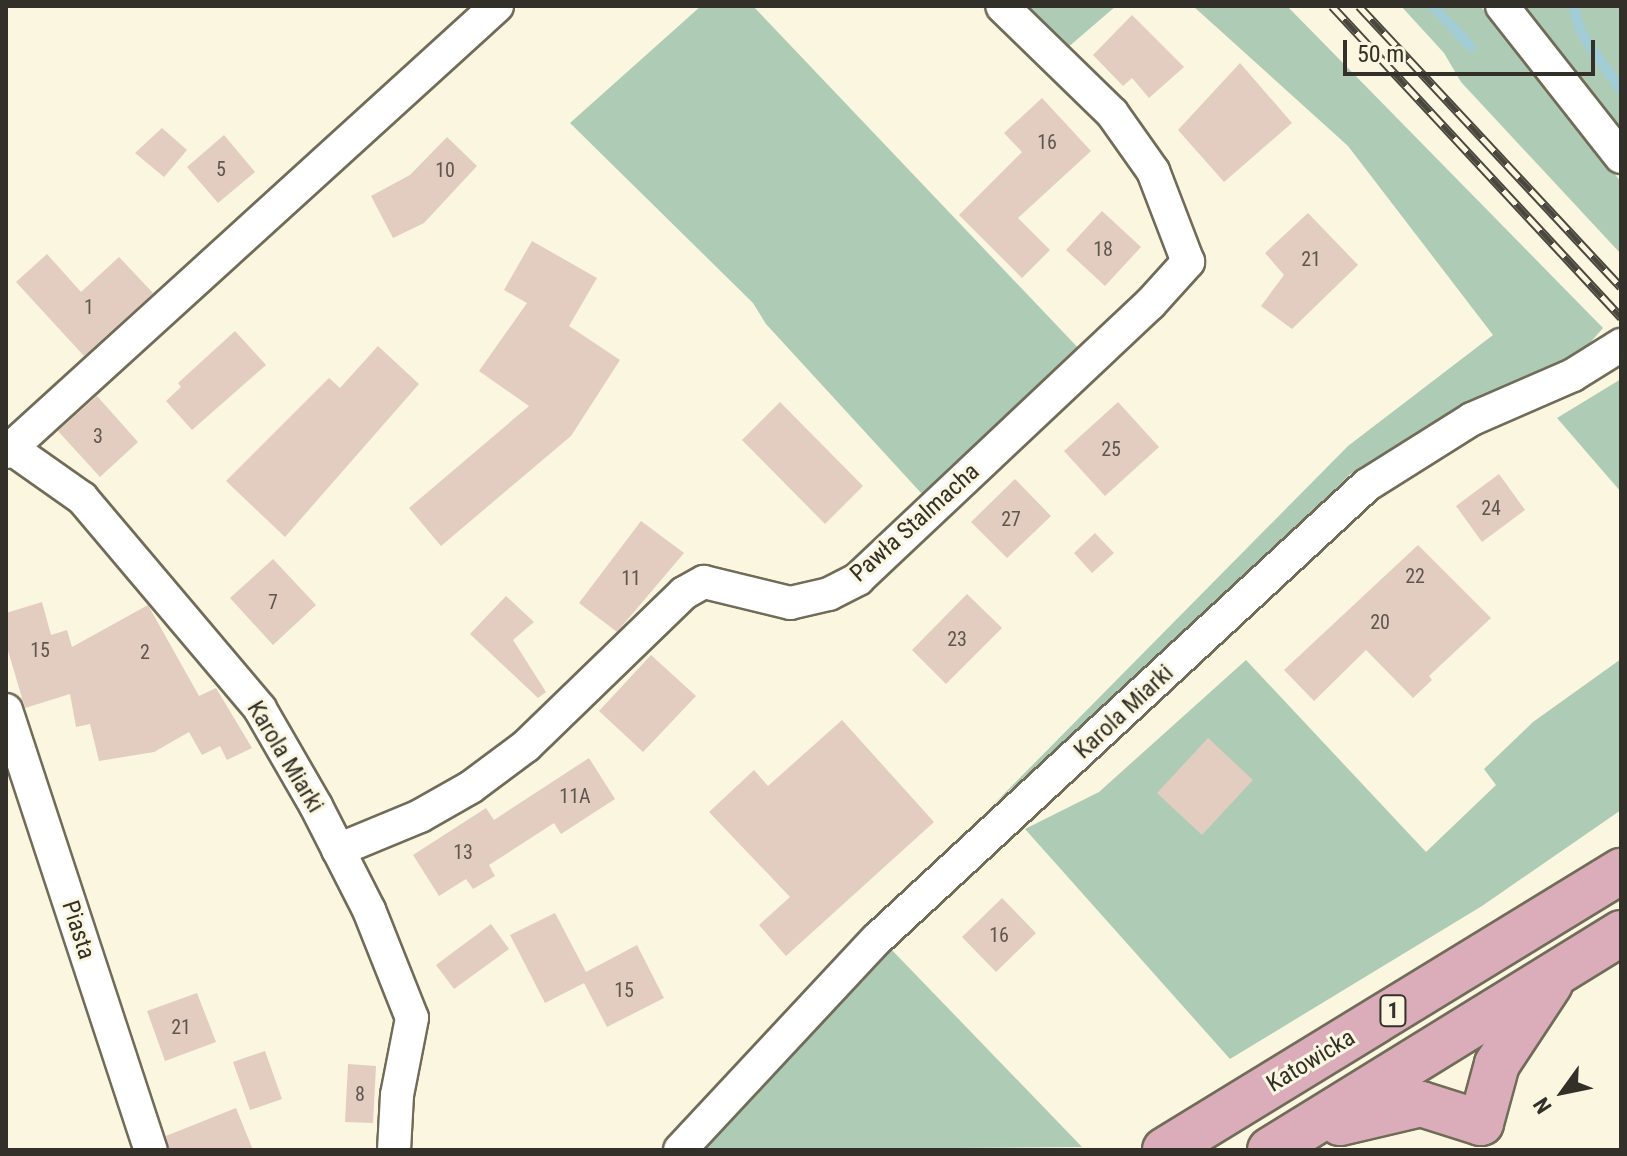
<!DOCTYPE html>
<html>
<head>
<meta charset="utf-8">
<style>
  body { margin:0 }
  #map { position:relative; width:1627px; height:1156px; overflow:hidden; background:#fbf6e0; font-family:"Roboto Condensed",sans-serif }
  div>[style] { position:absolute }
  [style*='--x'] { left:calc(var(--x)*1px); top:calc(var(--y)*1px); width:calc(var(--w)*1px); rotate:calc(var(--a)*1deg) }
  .green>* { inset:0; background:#adcbb5 }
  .stream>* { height:10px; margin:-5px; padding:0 5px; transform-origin:5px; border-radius:5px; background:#a2cdd7 }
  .building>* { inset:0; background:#e2cdc0 }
  .roads { filter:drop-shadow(2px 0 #706c58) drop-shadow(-2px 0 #706c58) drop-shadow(0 2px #706c58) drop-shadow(0 -2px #706c58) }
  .minor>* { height:32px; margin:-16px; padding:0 16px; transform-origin:16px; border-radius:16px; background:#fff }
  .primary>* { height:44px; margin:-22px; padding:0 22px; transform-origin:22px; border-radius:22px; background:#dbadbb }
  .rail>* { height:9px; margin-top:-4.5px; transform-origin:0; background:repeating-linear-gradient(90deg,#fbf6e0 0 18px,#4a483e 0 36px); box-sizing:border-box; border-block:2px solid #4a483e }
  span { translate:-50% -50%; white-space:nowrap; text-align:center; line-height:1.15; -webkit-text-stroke:6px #fbf6e0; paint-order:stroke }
  .number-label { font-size:20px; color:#5e574e }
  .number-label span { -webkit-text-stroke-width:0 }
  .shield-label span { padding:2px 6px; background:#fbf6e0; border:2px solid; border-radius:6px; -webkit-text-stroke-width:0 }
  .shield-label { font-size:22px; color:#323028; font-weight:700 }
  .street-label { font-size:24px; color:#323028 }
  .frame { position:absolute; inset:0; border:8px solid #323028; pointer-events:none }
  .north { position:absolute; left:1523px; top:1052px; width:80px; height:80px; -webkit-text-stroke:6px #fbf6e0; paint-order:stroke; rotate:237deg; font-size:22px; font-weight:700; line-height:32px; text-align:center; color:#323028 }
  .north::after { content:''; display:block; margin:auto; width:28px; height:36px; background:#323028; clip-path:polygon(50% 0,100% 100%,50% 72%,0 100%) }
  .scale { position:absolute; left:1343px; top:40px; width:252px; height:36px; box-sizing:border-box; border:4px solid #323028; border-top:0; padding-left:10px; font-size:24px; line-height:28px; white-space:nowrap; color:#323028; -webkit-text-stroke:6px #fbf6e0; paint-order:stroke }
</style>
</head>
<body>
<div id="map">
  <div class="green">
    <i style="clip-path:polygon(701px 6px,753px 6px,1083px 353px,922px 494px,766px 324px,753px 303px,570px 123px)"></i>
    <i style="clip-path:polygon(1015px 6px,1116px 6px,1066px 49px)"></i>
    <i style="clip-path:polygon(1193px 6px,1287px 6px,1603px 328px,1574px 361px,1473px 403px,1349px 475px,1262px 566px,993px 805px,1348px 446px,1493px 335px,1348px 146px)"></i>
    <i style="clip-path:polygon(1401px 6px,1480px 6px,1497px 24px,1621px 182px,1621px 254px,1461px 82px,1444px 53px)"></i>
    <i style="clip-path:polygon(1523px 6px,1621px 6px,1621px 133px)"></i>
    <i style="clip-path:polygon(1621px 379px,1621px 492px,1557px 418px)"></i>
    <i style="clip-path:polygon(1621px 659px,1621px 810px,1482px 906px,1230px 1059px,1025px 829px,1099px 792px,1246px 660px,1426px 852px,1496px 785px,1484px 769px,1533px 722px)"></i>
    <i style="clip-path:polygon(888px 946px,1082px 1147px,700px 1150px)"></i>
  </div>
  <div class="stream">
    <i style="--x:1433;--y:6;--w:56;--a:47.2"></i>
    <i style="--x:1573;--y:6;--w:28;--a:73"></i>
    <i style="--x:1581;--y:33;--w:70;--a:54.9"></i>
  </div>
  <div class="building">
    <i style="clip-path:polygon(1132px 15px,1184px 67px,1149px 98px,1132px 78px,1123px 86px,1093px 55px)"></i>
    <i style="clip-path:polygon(1240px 63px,1292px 123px,1224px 182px,1178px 130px)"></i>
    <i style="clip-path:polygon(1042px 98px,1091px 151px,1018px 218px,1050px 250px,1022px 278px,959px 215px,1022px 152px,1004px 133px)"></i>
    <i style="clip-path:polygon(162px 128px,187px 150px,164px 177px,135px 153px)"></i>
    <i style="clip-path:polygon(224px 135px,255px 172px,218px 203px,187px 167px)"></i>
    <i style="clip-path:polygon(447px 137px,477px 166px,424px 223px,393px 238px,371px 196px,410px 175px)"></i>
    <i style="clip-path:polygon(1102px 211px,1141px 247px,1105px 286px,1066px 250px)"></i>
    <i style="clip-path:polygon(1308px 213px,1358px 265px,1292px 329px,1261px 306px,1284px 275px,1265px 253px)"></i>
    <i style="clip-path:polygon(532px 241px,597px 278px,569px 326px,620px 360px,571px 436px,441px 546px,409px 508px,529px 406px,479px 371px,527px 303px,504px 290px)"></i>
    <i style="clip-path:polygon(47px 254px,81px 292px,119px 257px,153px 293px,84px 356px,16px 282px)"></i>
    <i style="clip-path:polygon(235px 331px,266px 365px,192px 430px,166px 401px,181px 387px,178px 383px)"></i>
    <i style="clip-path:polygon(378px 346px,419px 384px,285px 537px,226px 481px,329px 378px,340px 388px)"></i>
    <i style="clip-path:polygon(97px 396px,138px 442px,100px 477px,58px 431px)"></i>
    <i style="clip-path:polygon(780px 402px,863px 486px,825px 524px,742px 440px)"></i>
    <i style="clip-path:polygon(1118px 402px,1159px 447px,1105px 496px,1064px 451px)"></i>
    <i style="clip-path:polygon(1499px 474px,1525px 510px,1482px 542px,1456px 506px)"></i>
    <i style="clip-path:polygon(1015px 479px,1051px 516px,1007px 558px,971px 522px)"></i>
    <i style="clip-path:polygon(641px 521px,684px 553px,617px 632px,579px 603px)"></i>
    <i style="clip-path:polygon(1095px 533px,1114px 553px,1092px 573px,1074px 553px)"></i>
    <i style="clip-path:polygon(1418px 545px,1491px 618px,1429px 676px,1432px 680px,1413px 698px,1366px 650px,1314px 701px,1284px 670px)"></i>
    <i style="clip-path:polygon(273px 559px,316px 605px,273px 645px,230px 598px)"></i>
    <i style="clip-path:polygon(967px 594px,1002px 628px,946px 684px,912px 650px)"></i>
    <i style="clip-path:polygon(506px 596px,534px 622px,513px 640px,546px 692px,538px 698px,470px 634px)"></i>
    <i style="clip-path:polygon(42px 602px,51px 635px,67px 630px,72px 647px,148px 605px,199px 696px,216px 688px,252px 748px,227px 760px,220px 746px,202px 755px,189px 732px,154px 752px,99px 761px,90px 724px,76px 727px,70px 694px,25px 708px,6px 644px,6px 613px)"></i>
    <i style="clip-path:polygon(651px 655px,696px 696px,643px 752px,599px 711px)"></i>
    <i style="clip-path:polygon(842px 720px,934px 822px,786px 956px,759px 925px,790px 897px,709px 812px,754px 770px,768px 786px)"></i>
    <i style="clip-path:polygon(1208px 738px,1253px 780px,1202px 835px,1157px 793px)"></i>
    <i style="clip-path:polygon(589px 758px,615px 799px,561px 834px,554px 823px,489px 865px,495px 876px,473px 889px,466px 879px,439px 896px,413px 855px,486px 808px,494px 820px)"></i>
    <i style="clip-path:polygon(1002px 898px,1036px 933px,996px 972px,962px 937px)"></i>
    <i style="clip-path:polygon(555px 913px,586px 972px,637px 945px,664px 998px,607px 1027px,584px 983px,545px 1003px,510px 935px)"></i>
    <i style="clip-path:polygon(491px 924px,509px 949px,454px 989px,436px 965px)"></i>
    <i style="clip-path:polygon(197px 993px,216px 1042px,165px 1061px,147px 1011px)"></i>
    <i style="clip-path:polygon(265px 1051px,282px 1099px,250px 1110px,233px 1062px)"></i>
    <i style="clip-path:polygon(348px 1064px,376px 1066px,373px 1123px,345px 1122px)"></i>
    <i style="clip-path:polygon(236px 1108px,253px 1150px,169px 1150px,166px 1136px)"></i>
  </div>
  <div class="roads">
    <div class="minor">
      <i style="--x:1502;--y:6;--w:192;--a:51.8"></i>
      <i style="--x:11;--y:448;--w:657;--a:-42.29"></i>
      <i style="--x:6;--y:452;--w:6;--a:-39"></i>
      <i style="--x:11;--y:448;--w:87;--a:35.2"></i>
      <i style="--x:82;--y:498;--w:276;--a:49.8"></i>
      <i style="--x:260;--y:709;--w:112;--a:60"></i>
      <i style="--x:316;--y:806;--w:117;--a:63"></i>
      <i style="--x:369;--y:910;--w:116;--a:68.3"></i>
      <i style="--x:412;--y:1018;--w:78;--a:101"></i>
      <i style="--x:397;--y:1095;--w:55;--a:93.1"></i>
      <i style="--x:6;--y:710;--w:463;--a:71.8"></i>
      <i style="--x:338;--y:850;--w:89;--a:-22.5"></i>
      <i style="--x:420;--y:816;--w:59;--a:-29.6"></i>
      <i style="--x:471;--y:787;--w:69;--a:-36.7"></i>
      <i style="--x:526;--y:746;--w:220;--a:-44.1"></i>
      <i style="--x:684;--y:593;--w:23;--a:-29"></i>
      <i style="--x:704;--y:582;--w:89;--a:13.7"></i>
      <i style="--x:790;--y:603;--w:40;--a:-13"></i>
      <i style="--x:829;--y:594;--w:33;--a:-27"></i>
      <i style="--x:858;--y:579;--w:401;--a:-43.3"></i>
      <i style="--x:1150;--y:304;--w:57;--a:-47.9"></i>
      <i style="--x:1188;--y:262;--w:97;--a:-111"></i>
      <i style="--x:1153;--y:171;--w:71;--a:-125.3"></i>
      <i style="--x:1112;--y:113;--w:153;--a:-135.8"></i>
      <i style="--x:680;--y:1150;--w:287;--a:-47"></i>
      <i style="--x:876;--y:940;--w:669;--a:-42.82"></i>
      <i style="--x:1367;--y:485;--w:124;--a:-32.2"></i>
      <i style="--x:1472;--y:419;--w:110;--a:-23.5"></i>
      <i style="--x:1573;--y:375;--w:57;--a:-32"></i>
    </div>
    <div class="primary">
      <i style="--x:1340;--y:1123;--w:83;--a:-13.2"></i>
      <i style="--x:1421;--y:1104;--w:63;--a:17.6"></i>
      <i style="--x:1481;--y:1123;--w:61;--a:-74.8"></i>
      <i style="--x:1497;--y:1064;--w:96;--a:-56.5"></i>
      <i style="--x:1165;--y:1150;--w:535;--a:-31.46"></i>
      <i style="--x:1270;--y:1150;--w:413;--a:-31.7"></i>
    </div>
  </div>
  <div class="rail">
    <i style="--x:1332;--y:6;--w:425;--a:47.1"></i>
    <i style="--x:1359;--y:6;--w:384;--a:47"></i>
  </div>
  <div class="number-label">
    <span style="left:1047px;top:142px">16</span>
    <span style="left:221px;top:169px">5</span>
    <span style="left:445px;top:170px">10</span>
    <span style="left:1103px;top:249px">18</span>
    <span style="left:1311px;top:259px">21</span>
    <span style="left:89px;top:307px">1</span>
    <span style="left:98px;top:436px">3</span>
    <span style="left:1111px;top:449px">25</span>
    <span style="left:1491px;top:508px">24</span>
    <span style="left:1011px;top:519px">27</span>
    <span style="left:1415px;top:576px">22</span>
    <span style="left:631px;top:578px">11</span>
    <span style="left:273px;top:602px">7</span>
    <span style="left:1380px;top:622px">20</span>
    <span style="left:957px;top:639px">23</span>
    <span style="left:40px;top:650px">15</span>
    <span style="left:145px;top:652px">2</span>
    <span style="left:575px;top:796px">11A</span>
    <span style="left:463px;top:852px">13</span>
    <span style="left:999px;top:935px">16</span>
    <span style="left:624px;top:990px">15</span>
    <span style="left:181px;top:1027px">21</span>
    <span style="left:360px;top:1094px">8</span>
  </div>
  <div class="shield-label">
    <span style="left:1393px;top:1011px">1</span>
  </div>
  <div class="street-label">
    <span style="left:915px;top:523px;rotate:-42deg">Pawła Stalmacha</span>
    <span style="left:1124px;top:712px;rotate:-43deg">Karola Miarki</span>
    <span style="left:285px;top:757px;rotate:59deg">Karola Miarki</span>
    <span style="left:78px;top:930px;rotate:72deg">Piasta</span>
    <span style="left:1311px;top:1061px;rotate:-31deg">Katowicka</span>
  </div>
  <div class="frame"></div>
  <div class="north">N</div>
  <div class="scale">50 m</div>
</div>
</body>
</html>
